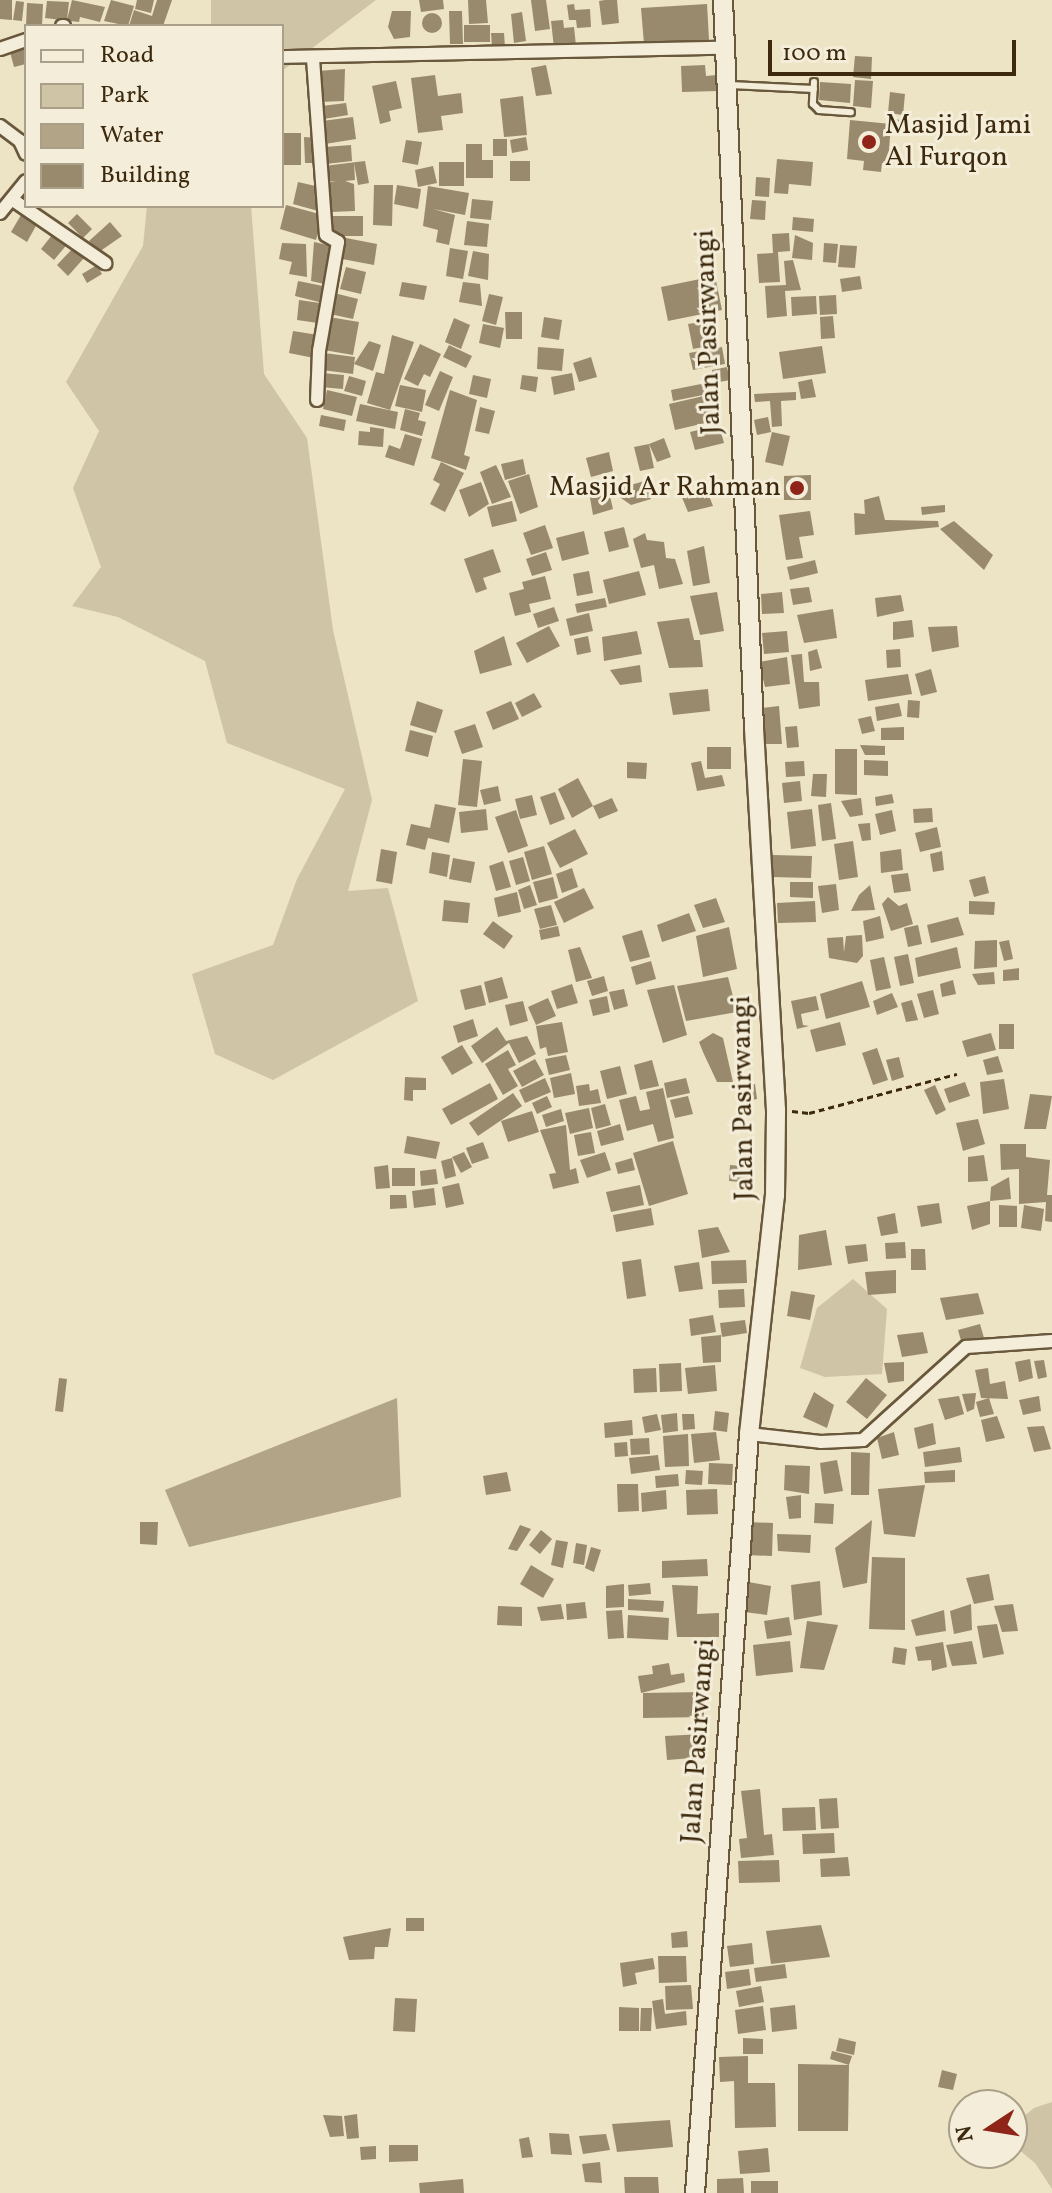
<!DOCTYPE html>
<html>
<head>
<meta charset="utf-8">
<style>
  body { margin:0 }
  #map { position:relative; width:1052px; height:2193px; overflow:hidden; background:#ede3c5; font-family:Vollkorn,serif }
  div>[style] { position:absolute }
  [style*='--x'] { left:calc(var(--x)*1px); top:calc(var(--y)*1px); width:calc(var(--w)*1px); rotate:calc(var(--a)*1deg) }
  .green>* { inset:0; background:#cfc4a6 }
  .water>* { inset:0; background:#b1a487 }
  .building>* { inset:0; background:#998a6d }
  .round { border-radius:50% }
  .path>* { height:3px; margin-top:-1.5px; transform-origin:0; background:repeating-linear-gradient(90deg,#3d2a0e 0 6px,transparent 0 10px) }
  .roads { filter:drop-shadow(2px 0 #69583c) drop-shadow(-2px 0 #69583c) drop-shadow(0 2px #69583c) drop-shadow(0 -2px #69583c) }
  .lane>* { height:6px; margin:-3px; padding:0 3px; transform-origin:3px; border-radius:3px; background:#f3edd9 }
  .street>* { height:12px; margin:-6px; padding:0 6px; transform-origin:6px; border-radius:6px; background:#f3edd9 }
  .secondary>* { height:18px; margin:-9px; padding:0 9px; transform-origin:9px; border-radius:9px; background:#f3edd9 }
  .dots>* { width:22px; height:22px; translate:-50% -50%; box-sizing:border-box; border:4px solid #f3edd9; border-radius:50% }
  span { translate:-50% -50%; white-space:nowrap; text-align:center; line-height:1.15; -webkit-text-stroke:6px #f3edd9; paint-order:stroke }
  .poi-label { font-size:28px; color:#3d2a0e }
  .left { translate:0 -50%; text-align:left }
  .right { translate:-100% -50%; text-align:right }
  .street-label { font-size:28px; color:#3d2a0e }
  .legend { position:absolute; left:24px; top:24px; width:260px; height:184px; box-sizing:border-box; background:#f3edd9; border:2px solid #aa9f88; margin:0; padding:10px 14px; list-style:none; font-size:24px; color:#3d2a0e }
  .legend li { display:flex; align-items:center; gap:16px; height:40px }
  .legend b { width:40px; border:2px solid #aa9f88 }
  .north { position:absolute; left:948px; top:2089px; width:80px; height:80px; box-sizing:border-box; background:#f3edd9; border:2px solid #aa9f88; border-radius:50%; rotate:258deg; font-size:22px; font-weight:700; line-height:32px; text-align:center; color:#3d2a0e }
  .north::after { content:''; display:block; margin:auto; width:28px; height:36px; background:#8f2418; clip-path:polygon(50% 0,100% 100%,50% 72%,0 100%) }
  .scale { position:absolute; left:768px; top:40px; width:248px; height:36px; box-sizing:border-box; border:4px solid #3d2a0e; border-top:0; padding-left:10px; font-size:24px; line-height:28px; white-space:nowrap; color:#3d2a0e; -webkit-text-stroke:6px #f3edd9; paint-order:stroke }
</style>
</head>
<body>
<div id="map">
  <div class="green">
    <i style="clip-path:polygon(211px 0,376px 0,282px 71px,282px 26px,211px 26px)"></i>
    <i style="clip-path:polygon(147px 206px,251px 206px,264px 374px,307px 438px,333px 630px,372px 800px,348px 891px,388px 888px,418px 1001px,273px 1080px,215px 1054px,192px 974px,273px 945px,297px 879px,345px 789px,227px 743px,205px 661px,118px 617px,72px 606px,101px 567px,73px 488px,99px 431px,66px 382px,143px 246px)"></i>
    <i style="clip-path:polygon(853px 1279px,887px 1309px,882px 1374px,825px 1377px,800px 1368px,817px 1308px)"></i>
    <i style="clip-path:polygon(1052px 2102px,1052px 2189px,1035px 2163px,1012px 2144px,1012px 2126px,1034px 2108px)"></i>
  </div>
  <div class="water">
    <i style="clip-path:polygon(397px 1398px,401px 1497px,189px 1547px,165px 1490px)"></i>
  </div>
  <div class="building">
    <i style="clip-path:polygon(0 0,12px 0,12px 20px,0 19px)"></i>
    <i style="clip-path:polygon(72px 0,105px 7px,100px 22px,80px 17px,79px 22px,45px 18px,47px 1px,69px 2px,67px 20px)"></i>
    <i style="clip-path:polygon(111px 0,134px 6px,128px 26px,104px 21px)"></i>
    <i style="clip-path:polygon(137px 0,154px 0,151px 13px,135px 9px)"></i>
    <i style="clip-path:polygon(157px 0,172px 0,163px 26px,129px 26px,134px 10px,152px 16px)"></i>
    <i style="clip-path:polygon(419px 0,443px 0,444px 9px,421px 12px)"></i>
    <i style="clip-path:polygon(468px 0,486px 0,488px 23px,469px 24px)"></i>
    <i style="clip-path:polygon(531px 0,546px 0,550px 29px,535px 31px)"></i>
    <i style="clip-path:polygon(605px 0,617px 0,619px 23px,602px 25px,599px 1px)"></i>
    <i style="clip-path:polygon(16px 1px,24px 2px,22px 21px,13px 20px)"></i>
    <i style="clip-path:polygon(27px 3px,43px 4px,42px 26px,26px 26px)"></i>
    <i style="clip-path:polygon(574px 4px,575px 10px,590px 9px,591px 27px,577px 28px,576px 20px,569px 20px,567px 5px)"></i>
    <i style="clip-path:polygon(707px 4px,709px 40px,644px 44px,641px 8px)"></i>
    <i style="clip-path:polygon(392px 11px,411px 11px,410px 37px,394px 39px,388px 27px)"></i>
    <i style="clip-path:polygon(449px 11px,462px 11px,463px 44px,450px 44px)"></i>
    <i style="clip-path:polygon(522px 12px,526px 41px,514px 43px,511px 14px)"></i>
    <i class="round" style="left:422px;top:13px;width:20px;height:20px"></i>
    <i style="clip-path:polygon(563px 20px,564px 28px,574px 27px,576px 46px,554px 48px,551px 21px)"></i>
    <i style="clip-path:polygon(464px 25px,490px 25px,490px 42px,464px 42px)"></i>
    <i style="clip-path:polygon(491px 33px,504px 33px,505px 47px,492px 47px)"></i>
    <i style="clip-path:polygon(26px 48px,26px 64px,14px 67px,10px 52px)"></i>
    <i style="clip-path:polygon(855px 56px,872px 57px,871px 79px,853px 77px)"></i>
    <i style="clip-path:polygon(546px 65px,552px 94px,536px 96px,531px 68px)"></i>
    <i style="clip-path:polygon(705px 65px,706px 76px,717px 75px,718px 91px,682px 92px,681px 66px)"></i>
    <i style="clip-path:polygon(345px 69px,344px 101px,319px 102px,317px 71px)"></i>
    <i style="clip-path:polygon(435px 75px,438px 96px,461px 93px,463px 113px,441px 116px,443px 130px,418px 133px,411px 78px)"></i>
    <i style="clip-path:polygon(855px 80px,873px 81px,871px 108px,853px 106px)"></i>
    <i style="clip-path:polygon(396px 81px,402px 108px,389px 111px,391px 121px,380px 124px,372px 86px)"></i>
    <i style="clip-path:polygon(820px 82px,851px 84px,850px 103px,819px 100px)"></i>
    <i style="clip-path:polygon(890px 92px,905px 94px,903px 115px,888px 113px)"></i>
    <i style="clip-path:polygon(523px 96px,527px 135px,504px 137px,500px 99px)"></i>
    <i style="clip-path:polygon(346px 103px,348px 115px,324px 119px,322px 106px)"></i>
    <i style="clip-path:polygon(353px 117px,356px 139px,325px 144px,322px 121px)"></i>
    <i style="clip-path:polygon(894px 119px,908px 121px,907px 133px,893px 132px)"></i>
    <i style="clip-path:polygon(850px 120px,891px 124px,888px 163px,882px 163px,881px 172px,863px 170px,864px 161px,847px 159px)"></i>
    <i style="clip-path:polygon(282px 133px,301px 133px,301px 165px,282px 165px)"></i>
    <i style="clip-path:polygon(304px 137px,317px 138px,318px 163px,305px 163px)"></i>
    <i style="clip-path:polygon(526px 137px,528px 150px,512px 153px,510px 140px)"></i>
    <i style="clip-path:polygon(493px 139px,507px 139px,507px 156px,493px 156px)"></i>
    <i style="clip-path:polygon(406px 140px,422px 142px,418px 165px,402px 162px)"></i>
    <i style="clip-path:polygon(466px 144px,482px 144px,482px 160px,493px 160px,493px 178px,466px 178px)"></i>
    <i style="clip-path:polygon(351px 145px,352px 161px,326px 164px,325px 147px)"></i>
    <i style="clip-path:polygon(777px 159px,813px 162px,811px 186px,789px 184px,788px 194px,774px 193px)"></i>
    <i style="clip-path:polygon(365px 161px,369px 183px,358px 185px,354px 163px,355px 180px,345px 181px,354px 184px,355px 211px,331px 212px,327px 183px,336px 181px,325px 182px,324px 166px)"></i>
    <i style="clip-path:polygon(510px 161px,530px 161px,530px 181px,510px 181px)"></i>
    <i style="clip-path:polygon(439px 162px,464px 162px,464px 186px,439px 186px)"></i>
    <i style="clip-path:polygon(433px 166px,437px 183px,418px 187px,415px 170px)"></i>
    <i style="clip-path:polygon(756px 177px,770px 178px,769px 197px,755px 196px)"></i>
    <i style="clip-path:polygon(298px 182px,324px 188px,318px 211px,293px 204px)"></i>
    <i style="clip-path:polygon(374px 185px,393px 185px,392px 226px,373px 225px)"></i>
    <i style="clip-path:polygon(397px 185px,421px 189px,418px 209px,394px 204px)"></i>
    <i style="clip-path:polygon(428px 186px,469px 193px,465px 215px,433px 209px,455px 215px,449px 245px,436px 242px,438px 230px,423px 226px)"></i>
    <i style="clip-path:polygon(472px 199px,493px 201px,491px 220px,470px 218px)"></i>
    <i style="clip-path:polygon(752px 200px,766px 201px,765px 220px,750px 219px)"></i>
    <i style="clip-path:polygon(286px 205px,323px 215px,316px 240px,280px 229px)"></i>
    <i style="clip-path:polygon(77px 214px,92px 229px,83px 238px,68px 223px)"></i>
    <i style="clip-path:polygon(21px 215px,37px 224px,27px 242px,11px 232px)"></i>
    <i style="clip-path:polygon(329px 216px,363px 216px,363px 236px,329px 236px)"></i>
    <i style="clip-path:polygon(793px 217px,814px 219px,813px 232px,792px 230px)"></i>
    <i style="clip-path:polygon(467px 221px,489px 224px,487px 247px,464px 245px)"></i>
    <i style="clip-path:polygon(110px 222px,122px 236px,99px 252px,89px 241px)"></i>
    <i style="clip-path:polygon(56px 230px,69px 242px,54px 260px,41px 249px)"></i>
    <i style="clip-path:polygon(789px 233px,790px 251px,778px 252px,780px 282px,759px 283px,757px 254px,773px 253px,772px 234px)"></i>
    <i style="clip-path:polygon(795px 235px,813px 243px,812px 260px,792px 258px)"></i>
    <i style="clip-path:polygon(346px 238px,377px 244px,374px 265px,342px 259px)"></i>
    <i style="clip-path:polygon(314px 242px,337px 247px,329px 285px,311px 281px)"></i>
    <i style="clip-path:polygon(282px 243px,306px 244px,307px 277px,289px 274px,292px 262px,279px 259px)"></i>
    <i style="clip-path:polygon(824px 243px,838px 244px,836px 263px,823px 262px)"></i>
    <i style="clip-path:polygon(840px 245px,857px 246px,855px 268px,838px 267px)"></i>
    <i style="clip-path:polygon(73px 248px,84px 258px,68px 276px,57px 265px)"></i>
    <i style="clip-path:polygon(450px 248px,468px 251px,463px 279px,446px 276px)"></i>
    <i style="clip-path:polygon(473px 251px,489px 254px,488px 280px,468px 276px)"></i>
    <i style="clip-path:polygon(793px 260px,801px 290px,785px 291px,787px 316px,767px 318px,765px 286px,786px 285px,784px 261px)"></i>
    <i style="clip-path:polygon(97px 265px,102px 274px,87px 283px,82px 274px)"></i>
    <i style="clip-path:polygon(346px 267px,366px 272px,361px 294px,340px 289px)"></i>
    <i style="clip-path:polygon(715px 276px,722px 310px,668px 321px,661px 287px)"></i>
    <i style="clip-path:polygon(860px 276px,862px 289px,842px 292px,840px 279px)"></i>
    <i style="clip-path:polygon(298px 281px,323px 286px,319px 302px,295px 296px)"></i>
    <i style="clip-path:polygon(402px 282px,427px 286px,424px 300px,399px 296px)"></i>
    <i style="clip-path:polygon(463px 282px,480px 284px,482px 306px,459px 302px)"></i>
    <i style="clip-path:polygon(334px 293px,358px 299px,353px 319px,330px 314px)"></i>
    <i style="clip-path:polygon(489px 294px,503px 297px,496px 325px,482px 321px)"></i>
    <i style="clip-path:polygon(836px 295px,837px 314px,820px 315px,819px 296px)"></i>
    <i style="clip-path:polygon(816px 296px,817px 314px,792px 316px,791px 297px)"></i>
    <i style="clip-path:polygon(299px 300px,320px 303px,318px 323px,297px 320px)"></i>
    <i style="clip-path:polygon(505px 312px,522px 312px,522px 339px,506px 339px)"></i>
    <i style="clip-path:polygon(833px 316px,835px 338px,821px 339px,820px 317px)"></i>
    <i style="clip-path:polygon(329px 317px,359px 322px,353px 355px,324px 350px)"></i>
    <i style="clip-path:polygon(544px 317px,562px 320px,559px 340px,541px 337px)"></i>
    <i style="clip-path:polygon(454px 318px,470px 325px,461px 349px,445px 342px)"></i>
    <i style="clip-path:polygon(713px 320px,718px 344px,693px 349px,688px 324px)"></i>
    <i style="clip-path:polygon(483px 324px,504px 328px,500px 348px,479px 343px)"></i>
    <i style="clip-path:polygon(293px 331px,318px 335px,314px 358px,289px 353px)"></i>
    <i style="clip-path:polygon(392px 335px,414px 342px,390px 410px,367px 403px,376px 372px,384px 374px)"></i>
    <i style="clip-path:polygon(369px 341px,381px 345px,373px 371px,354px 364px)"></i>
    <i style="clip-path:polygon(420px 344px,441px 354px,430px 377px,424px 374px,418px 386px,404px 379px)"></i>
    <i style="clip-path:polygon(449px 345px,472px 356px,466px 368px,443px 357px)"></i>
    <i style="clip-path:polygon(822px 346px,826px 373px,783px 379px,779px 352px)"></i>
    <i style="clip-path:polygon(538px 347px,564px 349px,562px 371px,537px 369px)"></i>
    <i style="clip-path:polygon(722px 347px,725px 364px,693px 370px,689px 353px)"></i>
    <i style="clip-path:polygon(324px 353px,355px 357px,353px 374px,322px 370px)"></i>
    <i style="clip-path:polygon(591px 357px,597px 377px,579px 382px,573px 363px)"></i>
    <i style="clip-path:polygon(727px 367px,730px 380px,714px 383px,712px 370px)"></i>
    <i style="clip-path:polygon(440px 371px,453px 377px,439px 411px,425px 405px)"></i>
    <i style="clip-path:polygon(322px 373px,344px 375px,343px 389px,320px 387px)"></i>
    <i style="clip-path:polygon(572px 373px,575px 390px,554px 395px,551px 377px)"></i>
    <i style="clip-path:polygon(473px 375px,491px 379px,487px 398px,469px 394px)"></i>
    <i style="clip-path:polygon(522px 375px,538px 377px,536px 392px,520px 389px)"></i>
    <i style="clip-path:polygon(349px 376px,366px 381px,362px 396px,344px 391px)"></i>
    <i style="clip-path:polygon(812px 379px,816px 397px,801px 399px,798px 382px)"></i>
    <i style="clip-path:polygon(706px 383px,708px 394px,673px 401px,671px 390px)"></i>
    <i style="clip-path:polygon(400px 385px,426px 390px,422px 412px,395px 406px)"></i>
    <i style="clip-path:polygon(327px 390px,357px 397px,352px 416px,323px 409px)"></i>
    <i style="clip-path:polygon(450px 390px,477px 400px,464px 455px,470px 457px,466px 470px,431px 458px)"></i>
    <i style="clip-path:polygon(796px 392px,796px 400px,781px 401px,782px 426px,772px 427px,770px 401px,755px 402px,754px 394px)"></i>
    <i style="clip-path:polygon(708px 395px,714px 421px,675px 430px,669px 404px)"></i>
    <i style="clip-path:polygon(360px 404px,398px 412px,395px 429px,356px 421px)"></i>
    <i style="clip-path:polygon(480px 407px,495px 411px,489px 434px,475px 431px)"></i>
    <i style="clip-path:polygon(405px 409px,420px 413px,418px 420px,426px 422px,422px 436px,400px 430px)"></i>
    <i style="clip-path:polygon(321px 415px,346px 420px,344px 431px,319px 426px)"></i>
    <i style="clip-path:polygon(768px 417px,771px 432px,757px 435px,754px 420px)"></i>
    <i style="clip-path:polygon(719px 425px,724px 443px,695px 450px,690px 432px)"></i>
    <i style="clip-path:polygon(370px 427px,384px 429px,383px 447px,358px 445px,359px 431px,370px 432px)"></i>
    <i style="clip-path:polygon(772px 432px,790px 436px,783px 466px,765px 462px)"></i>
    <i style="clip-path:polygon(405px 434px,422px 439px,414px 466px,385px 457px,389px 445px,400px 449px)"></i>
    <i style="clip-path:polygon(664px 438px,671px 457px,657px 462px,649px 444px)"></i>
    <i style="clip-path:polygon(649px 444px,654px 468px,640px 471px,634px 447px)"></i>
    <i style="clip-path:polygon(609px 452px,613px 471px,591px 477px,586px 458px)"></i>
    <i style="clip-path:polygon(523px 459px,526px 474px,505px 480px,501px 464px)"></i>
    <i style="clip-path:polygon(441px 462px,464px 473px,445px 512px,430px 504px,440px 484px,433px 480px)"></i>
    <i style="clip-path:polygon(496px 465px,511px 497px,492px 504px,480px 472px)"></i>
    <i style="clip-path:polygon(529px 474px,538px 507px,520px 514px,508px 481px)"></i>
    <i style="clip-path:polygon(811px 475px,811px 500px,784px 500px,784px 476px)"></i>
    <i style="clip-path:polygon(645px 481px,651px 499px,631px 505px,621px 498px,623px 487px)"></i>
    <i style="clip-path:polygon(481px 482px,489px 504px,469px 517px,459px 490px)"></i>
    <i style="clip-path:polygon(608px 488px,613px 509px,593px 515px,589px 492px)"></i>
    <i style="clip-path:polygon(706px 488px,713px 506px,688px 512px,681px 495px)"></i>
    <i style="clip-path:polygon(879px 496px,885px 520px,938px 521px,939px 527px,855px 535px,854px 513px,865px 514px,864px 500px)"></i>
    <i style="clip-path:polygon(512px 501px,517px 521px,492px 527px,487px 507px)"></i>
    <i style="clip-path:polygon(945px 505px,945px 512px,922px 515px,921px 507px)"></i>
    <i style="clip-path:polygon(810px 511px,814px 535px,799px 537px,803px 558px,786px 560px,779px 515px)"></i>
    <i style="clip-path:polygon(954px 521px,993px 555px,984px 570px,940px 529px)"></i>
    <i style="clip-path:polygon(545px 525px,553px 548px,531px 555px,523px 533px)"></i>
    <i style="clip-path:polygon(624px 527px,629px 547px,609px 552px,604px 532px)"></i>
    <i style="clip-path:polygon(584px 531px,589px 554px,562px 561px,556px 538px)"></i>
    <i style="clip-path:polygon(645px 533px,647px 540px,664px 542px,666px 558px,675px 559px,683px 584px,659px 589px,654px 565px,641px 568px,633px 539px)"></i>
    <i style="clip-path:polygon(704px 546px,710px 583px,693px 586px,687px 551px)"></i>
    <i style="clip-path:polygon(493px 549px,501px 572px,483px 578px,487px 589px,476px 593px,464px 559px)"></i>
    <i style="clip-path:polygon(546px 552px,552px 570px,532px 576px,526px 559px)"></i>
    <i style="clip-path:polygon(815px 560px,818px 573px,790px 580px,787px 567px)"></i>
    <i style="clip-path:polygon(589px 571px,593px 593px,577px 596px,573px 574px)"></i>
    <i style="clip-path:polygon(639px 571px,646px 595px,609px 604px,603px 580px)"></i>
    <i style="clip-path:polygon(545px 576px,551px 599px,529px 604px,531px 612px,515px 616px,509px 593px,524px 589px,522px 582px)"></i>
    <i style="clip-path:polygon(809px 587px,812px 602px,793px 605px,790px 589px)"></i>
    <i style="clip-path:polygon(717px 592px,724px 631px,700px 635px,690px 596px)"></i>
    <i style="clip-path:polygon(782px 592px,784px 613px,762px 614px,761px 594px)"></i>
    <i style="clip-path:polygon(901px 595px,904px 611px,877px 617px,875px 598px)"></i>
    <i style="clip-path:polygon(605px 598px,607px 607px,577px 613px,575px 604px)"></i>
    <i style="clip-path:polygon(554px 607px,559px 621px,538px 628px,533px 614px)"></i>
    <i style="clip-path:polygon(833px 609px,837px 638px,804px 643px,797px 615px)"></i>
    <i style="clip-path:polygon(589px 613px,593px 631px,570px 636px,566px 619px)"></i>
    <i style="clip-path:polygon(689px 618px,694px 640px,700px 640px,703px 667px,669px 668px,657px 622px)"></i>
    <i style="clip-path:polygon(912px 620px,914px 637px,893px 640px,893px 622px)"></i>
    <i style="clip-path:polygon(549px 626px,560px 646px,527px 663px,516px 643px)"></i>
    <i style="clip-path:polygon(957px 626px,959px 647px,932px 652px,928px 627px)"></i>
    <i style="clip-path:polygon(637px 631px,642px 654px,604px 661px,602px 637px)"></i>
    <i style="clip-path:polygon(787px 631px,789px 652px,764px 654px,762px 633px)"></i>
    <i style="clip-path:polygon(504px 636px,512px 665px,480px 674px,474px 651px)"></i>
    <i style="clip-path:polygon(588px 636px,591px 652px,577px 655px,574px 639px)"></i>
    <i style="clip-path:polygon(817px 649px,822px 668px,810px 671px,808px 652px)"></i>
    <i style="clip-path:polygon(900px 649px,901px 667px,887px 668px,886px 650px)"></i>
    <i style="clip-path:polygon(802px 654px,804px 682px,819px 682px,820px 706px,799px 709px,791px 655px)"></i>
    <i style="clip-path:polygon(787px 657px,790px 684px,765px 687px,759px 662px)"></i>
    <i style="clip-path:polygon(640px 665px,642px 682px,620px 685px,610px 670px)"></i>
    <i style="clip-path:polygon(931px 669px,937px 692px,921px 696px,915px 674px)"></i>
    <i style="clip-path:polygon(908px 674px,912px 694px,868px 701px,865px 680px)"></i>
    <i style="clip-path:polygon(708px 689px,710px 711px,673px 715px,669px 693px)"></i>
    <i style="clip-path:polygon(534px 693px,542px 707px,522px 717px,515px 703px)"></i>
    <i style="clip-path:polygon(908px 700px,920px 701px,919px 718px,907px 717px)"></i>
    <i style="clip-path:polygon(417px 701px,443px 710px,436px 733px,410px 725px)"></i>
    <i style="clip-path:polygon(511px 701px,519px 719px,493px 730px,486px 712px)"></i>
    <i style="clip-path:polygon(899px 703px,902px 716px,877px 721px,875px 707px)"></i>
    <i style="clip-path:polygon(779px 706px,782px 744px,763px 744px,762px 708px)"></i>
    <i style="clip-path:polygon(871px 716px,875px 731px,862px 734px,858px 719px)"></i>
    <i style="clip-path:polygon(475px 724px,483px 747px,462px 754px,454px 731px)"></i>
    <i style="clip-path:polygon(797px 726px,799px 747px,787px 748px,785px 727px)"></i>
    <i style="clip-path:polygon(904px 727px,904px 740px,881px 740px,881px 728px)"></i>
    <i style="clip-path:polygon(410px 730px,433px 736px,428px 757px,405px 751px)"></i>
    <i style="clip-path:polygon(860px 745px,885px 746px,885px 755px,865px 755px)"></i>
    <i style="clip-path:polygon(707px 747px,731px 747px,731px 769px,707px 769px)"></i>
    <i style="clip-path:polygon(835px 749px,857px 749px,857px 795px,835px 794px)"></i>
    <i style="clip-path:polygon(463px 759px,482px 761px,477px 807px,458px 805px)"></i>
    <i style="clip-path:polygon(864px 760px,888px 761px,888px 776px,864px 775px)"></i>
    <i style="clip-path:polygon(701px 761px,705px 778px,722px 775px,725px 786px,697px 791px,691px 763px)"></i>
    <i style="clip-path:polygon(804px 761px,805px 776px,786px 777px,785px 762px)"></i>
    <i style="clip-path:polygon(627px 762px,647px 763px,646px 779px,627px 778px)"></i>
    <i style="clip-path:polygon(813px 774px,827px 774px,826px 797px,811px 796px)"></i>
    <i style="clip-path:polygon(578px 778px,593px 806px,572px 818px,558px 789px)"></i>
    <i style="clip-path:polygon(800px 781px,802px 801px,784px 803px,782px 783px)"></i>
    <i style="clip-path:polygon(498px 786px,501px 801px,484px 805px,480px 790px)"></i>
    <i style="clip-path:polygon(555px 792px,565px 819px,550px 825px,540px 797px)"></i>
    <i style="clip-path:polygon(892px 794px,894px 803px,876px 806px,875px 797px)"></i>
    <i style="clip-path:polygon(532px 795px,537px 815px,520px 819px,515px 799px)"></i>
    <i style="clip-path:polygon(612px 798px,618px 811px,599px 819px,593px 806px)"></i>
    <i style="clip-path:polygon(861px 798px,863px 815px,850px 817px,841px 801px)"></i>
    <i style="clip-path:polygon(831px 803px,836px 839px,822px 841px,818px 805px)"></i>
    <i style="clip-path:polygon(435px 804px,456px 808px,449px 843px,428px 838px,425px 850px,406px 845px,411px 824px,430px 828px)"></i>
    <i style="clip-path:polygon(932px 808px,933px 822px,914px 823px,913px 809px)"></i>
    <i style="clip-path:polygon(486px 809px,488px 830px,461px 833px,459px 812px)"></i>
    <i style="clip-path:polygon(812px 809px,816px 846px,791px 849px,787px 812px)"></i>
    <i style="clip-path:polygon(516px 810px,528px 846px,508px 853px,495px 817px)"></i>
    <i style="clip-path:polygon(892px 810px,896px 831px,880px 835px,875px 814px)"></i>
    <i style="clip-path:polygon(870px 823px,871px 840px,862px 841px,858px 824px)"></i>
    <i style="clip-path:polygon(937px 827px,941px 847px,920px 852px,915px 833px)"></i>
    <i style="clip-path:polygon(575px 829px,588px 854px,560px 868px,547px 843px)"></i>
    <i style="clip-path:polygon(853px 841px,858px 877px,839px 880px,834px 844px)"></i>
    <i style="clip-path:polygon(544px 846px,552px 874px,532px 880px,524px 852px)"></i>
    <i style="clip-path:polygon(381px 849px,397px 852px,392px 884px,376px 881px)"></i>
    <i style="clip-path:polygon(901px 849px,903px 870px,881px 873px,880px 852px)"></i>
    <i style="clip-path:polygon(942px 851px,944px 870px,933px 872px,930px 854px)"></i>
    <i style="clip-path:polygon(432px 852px,450px 855px,447px 877px,429px 873px)"></i>
    <i style="clip-path:polygon(773px 855px,812px 856px,811px 878px,772px 877px)"></i>
    <i style="clip-path:polygon(523px 857px,530px 881px,516px 885px,509px 861px)"></i>
    <i style="clip-path:polygon(453px 858px,475px 862px,471px 883px,449px 879px)"></i>
    <i style="clip-path:polygon(503px 861px,511px 887px,496px 891px,489px 866px)"></i>
    <i style="clip-path:polygon(572px 868px,578px 887px,562px 893px,556px 874px)"></i>
    <i style="clip-path:polygon(908px 873px,911px 891px,894px 893px,891px 875px)"></i>
    <i style="clip-path:polygon(985px 876px,989px 893px,974px 897px,969px 880px)"></i>
    <i style="clip-path:polygon(553px 877px,558px 898px,539px 903px,533px 882px)"></i>
    <i style="clip-path:polygon(790px 882px,813px 882px,813px 898px,790px 897px)"></i>
    <i style="clip-path:polygon(836px 884px,839px 910px,822px 913px,818px 886px)"></i>
    <i style="clip-path:polygon(530px 885px,537px 905px,524px 909px,518px 890px)"></i>
    <i style="clip-path:polygon(870px 885px,875px 910px,851px 911px,859px 895px)"></i>
    <i style="clip-path:polygon(584px 888px,594px 908px,564px 923px,554px 902px)"></i>
    <i style="clip-path:polygon(517px 892px,521px 912px,498px 917px,494px 898px)"></i>
    <i style="clip-path:polygon(888px 897px,899px 906px,907px 903px,913px 924px,891px 931px,882px 904px)"></i>
    <i style="clip-path:polygon(716px 898px,725px 922px,703px 928px,694px 905px)"></i>
    <i style="clip-path:polygon(444px 900px,470px 903px,468px 923px,442px 921px)"></i>
    <i style="clip-path:polygon(815px 901px,816px 922px,778px 923px,777px 903px)"></i>
    <i style="clip-path:polygon(969px 901px,995px 902px,994px 915px,969px 914px)"></i>
    <i style="clip-path:polygon(551px 905px,557px 925px,540px 929px,534px 909px)"></i>
    <i style="clip-path:polygon(689px 913px,696px 931px,662px 942px,657px 925px)"></i>
    <i style="clip-path:polygon(880px 916px,884px 938px,866px 942px,863px 921px)"></i>
    <i style="clip-path:polygon(958px 917px,964px 935px,931px 943px,927px 925px)"></i>
    <i style="clip-path:polygon(493px 921px,513px 936px,504px 949px,483px 934px)"></i>
    <i style="clip-path:polygon(918px 925px,922px 944px,908px 947px,904px 928px)"></i>
    <i style="clip-path:polygon(558px 926px,560px 936px,541px 940px,539px 930px)"></i>
    <i style="clip-path:polygon(729px 927px,737px 969px,703px 977px,696px 936px)"></i>
    <i style="clip-path:polygon(642px 930px,650px 957px,630px 962px,622px 936px)"></i>
    <i style="clip-path:polygon(862px 935px,863px 956px,857px 963px,829px 958px,827px 938px,843px 937px,844px 952px,846px 936px)"></i>
    <i style="clip-path:polygon(997px 940px,997px 967px,974px 969px,975px 941px)"></i>
    <i style="clip-path:polygon(1009px 940px,1013px 959px,1004px 961px,999px 942px)"></i>
    <i style="clip-path:polygon(580px 947px,592px 978px,576px 982px,568px 950px)"></i>
    <i style="clip-path:polygon(957px 947px,961px 968px,918px 977px,915px 958px)"></i>
    <i style="clip-path:polygon(908px 954px,914px 983px,900px 986px,894px 957px)"></i>
    <i style="clip-path:polygon(884px 957px,891px 988px,876px 991px,870px 960px)"></i>
    <i style="clip-path:polygon(651px 961px,656px 979px,636px 985px,631px 967px)"></i>
    <i style="clip-path:polygon(1019px 968px,1019px 980px,1003px 981px,1003px 970px)"></i>
    <i style="clip-path:polygon(994px 972px,995px 984px,978px 985px,972px 974px)"></i>
    <i style="clip-path:polygon(604px 976px,608px 991px,592px 996px,587px 981px)"></i>
    <i style="clip-path:polygon(502px 977px,508px 998px,489px 1003px,484px 982px)"></i>
    <i style="clip-path:polygon(728px 977px,737px 1012px,686px 1021px,677px 986px)"></i>
    <i style="clip-path:polygon(953px 980px,956px 994px,942px 997px,940px 984px)"></i>
    <i style="clip-path:polygon(862px 981px,870px 1007px,826px 1019px,820px 994px)"></i>
    <i style="clip-path:polygon(572px 984px,578px 1003px,557px 1009px,551px 991px)"></i>
    <i style="clip-path:polygon(481px 985px,486px 1005px,465px 1010px,460px 990px)"></i>
    <i style="clip-path:polygon(674px 985px,687px 1035px,663px 1043px,647px 990px)"></i>
    <i style="clip-path:polygon(624px 989px,628px 1006px,614px 1010px,609px 992px)"></i>
    <i style="clip-path:polygon(933px 990px,939px 1014px,924px 1018px,917px 994px)"></i>
    <i style="clip-path:polygon(892px 993px,898px 1007px,877px 1015px,873px 1001px)"></i>
    <i style="clip-path:polygon(607px 996px,610px 1012px,593px 1016px,589px 1000px)"></i>
    <i style="clip-path:polygon(816px 996px,819px 1010px,801px 1014px,803px 1025px,809px 1026px,797px 1029px,791px 1001px)"></i>
    <i style="clip-path:polygon(548px 998px,556px 1016px,536px 1025px,528px 1007px)"></i>
    <i style="clip-path:polygon(912px 1000px,918px 1020px,906px 1022px,901px 1003px)"></i>
    <i style="clip-path:polygon(523px 1001px,528px 1021px,510px 1026px,505px 1005px)"></i>
    <i style="clip-path:polygon(473px 1019px,478px 1036px,458px 1043px,453px 1026px)"></i>
    <i style="clip-path:polygon(562px 1022px,568px 1052px,548px 1056px,546px 1047px,540px 1049px,536px 1026px)"></i>
    <i style="clip-path:polygon(840px 1022px,846px 1045px,816px 1052px,810px 1030px)"></i>
    <i style="clip-path:polygon(999px 1024px,1014px 1024px,1014px 1049px,999px 1049px)"></i>
    <i style="clip-path:polygon(497px 1027px,506px 1041px,527px 1036px,536px 1054px,519px 1063px,509px 1043px,482px 1063px,471px 1046px)"></i>
    <i style="clip-path:polygon(713px 1033px,723px 1038px,733px 1082px,717px 1082px,703px 1052px,699px 1042px)"></i>
    <i style="clip-path:polygon(991px 1033px,996px 1050px,967px 1057px,962px 1041px)"></i>
    <i style="clip-path:polygon(462px 1045px,473px 1063px,452px 1075px,441px 1057px)"></i>
    <i style="clip-path:polygon(877px 1048px,888px 1080px,873px 1085px,862px 1053px)"></i>
    <i style="clip-path:polygon(508px 1050px,516px 1065px,508px 1069px,518px 1086px,503px 1095px,485px 1064px)"></i>
    <i style="clip-path:polygon(566px 1055px,570px 1070px,549px 1075px,545px 1059px)"></i>
    <i style="clip-path:polygon(998px 1056px,1003px 1072px,987px 1075px,983px 1060px)"></i>
    <i style="clip-path:polygon(899px 1057px,904px 1077px,892px 1081px,886px 1060px)"></i>
    <i style="clip-path:polygon(535px 1059px,544px 1075px,522px 1087px,513px 1071px)"></i>
    <i style="clip-path:polygon(652px 1060px,659px 1086px,640px 1090px,634px 1065px)"></i>
    <i style="clip-path:polygon(620px 1066px,627px 1094px,607px 1099px,600px 1071px)"></i>
    <i style="clip-path:polygon(571px 1073px,575px 1094px,554px 1098px,550px 1078px)"></i>
    <i style="clip-path:polygon(405px 1077px,426px 1078px,426px 1090px,413px 1090px,413px 1101px,404px 1100px)"></i>
    <i style="clip-path:polygon(545px 1078px,551px 1092px,525px 1103px,519px 1090px)"></i>
    <i style="clip-path:polygon(686px 1078px,690px 1093px,667px 1098px,664px 1083px)"></i>
    <i style="clip-path:polygon(1004px 1079px,1009px 1109px,983px 1114px,980px 1082px)"></i>
    <i style="clip-path:polygon(965px 1082px,970px 1096px,949px 1103px,944px 1089px)"></i>
    <i style="clip-path:polygon(490px 1083px,498px 1099px,451px 1125px,442px 1109px)"></i>
    <i style="clip-path:polygon(589px 1084px,590px 1091px,598px 1089px,601px 1103px,579px 1106px,576px 1086px)"></i>
    <i style="clip-path:polygon(755px 1084px,757px 1099px,746px 1101px,743px 1086px)"></i>
    <i style="clip-path:polygon(935px 1085px,946px 1110px,936px 1115px,924px 1090px)"></i>
    <i style="clip-path:polygon(663px 1088px,674px 1138px,658px 1142px,653px 1124px,627px 1131px,619px 1100px,636px 1096px,640px 1111px,650px 1109px,646px 1092px)"></i>
    <i style="clip-path:polygon(513px 1093px,522px 1106px,478px 1136px,469px 1123px)"></i>
    <i style="clip-path:polygon(1030px 1094px,1052px 1096px,1046px 1129px,1024px 1129px)"></i>
    <i style="clip-path:polygon(547px 1096px,552px 1107px,537px 1114px,532px 1103px)"></i>
    <i style="clip-path:polygon(688px 1096px,693px 1114px,675px 1118px,670px 1100px)"></i>
    <i style="clip-path:polygon(605px 1104px,611px 1125px,596px 1129px,591px 1108px)"></i>
    <i style="clip-path:polygon(589px 1108px,593px 1128px,570px 1134px,565px 1113px)"></i>
    <i style="clip-path:polygon(561px 1109px,564px 1121px,546px 1127px,542px 1115px)"></i>
    <i style="clip-path:polygon(532px 1111px,539px 1132px,508px 1142px,501px 1121px)"></i>
    <i style="clip-path:polygon(978px 1119px,985px 1144px,963px 1151px,956px 1123px)"></i>
    <i style="clip-path:polygon(620px 1124px,624px 1140px,601px 1146px,597px 1131px)"></i>
    <i style="clip-path:polygon(566px 1125px,570px 1170px,576px 1168px,579px 1183px,553px 1189px,549px 1174px,556px 1173px,540px 1130px)"></i>
    <i style="clip-path:polygon(591px 1132px,595px 1153px,578px 1156px,574px 1135px)"></i>
    <i style="clip-path:polygon(407px 1136px,440px 1142px,436px 1159px,404px 1153px)"></i>
    <i style="clip-path:polygon(673px 1141px,688px 1194px,649px 1206px,633px 1153px)"></i>
    <i style="clip-path:polygon(483px 1142px,489px 1158px,472px 1164px,466px 1148px)"></i>
    <i style="clip-path:polygon(1000px 1144px,1026px 1144px,1026px 1157px,1050px 1160px,1047px 1195px,1052px 1195px,1052px 1222px,1045px 1221px,1046px 1202px,1019px 1204px,1019px 1169px,1001px 1170px)"></i>
    <i style="clip-path:polygon(464px 1152px,472px 1167px,461px 1173px,452px 1157px)"></i>
    <i style="clip-path:polygon(605px 1152px,611px 1170px,587px 1178px,580px 1160px)"></i>
    <i style="clip-path:polygon(984px 1155px,988px 1181px,968px 1182px,968px 1157px)"></i>
    <i style="clip-path:polygon(452px 1158px,456px 1176px,445px 1179px,441px 1161px)"></i>
    <i style="clip-path:polygon(632px 1158px,635px 1170px,618px 1174px,615px 1163px)"></i>
    <i style="clip-path:polygon(388px 1165px,390px 1188px,376px 1189px,374px 1167px)"></i>
    <i style="clip-path:polygon(730px 1165px,753px 1167px,752px 1183px,729px 1181px)"></i>
    <i style="clip-path:polygon(392px 1168px,415px 1168px,415px 1186px,392px 1186px)"></i>
    <i style="clip-path:polygon(436px 1169px,438px 1184px,421px 1186px,420px 1171px)"></i>
    <i style="clip-path:polygon(1009px 1177px,1011px 1199px,990px 1201px,990px 1224px,972px 1230px,967px 1206px,990px 1201px,991px 1187px)"></i>
    <i style="clip-path:polygon(459px 1183px,464px 1204px,446px 1208px,442px 1187px)"></i>
    <i style="clip-path:polygon(640px 1185px,644px 1205px,611px 1212px,606px 1192px)"></i>
    <i style="clip-path:polygon(434px 1188px,436px 1205px,414px 1208px,412px 1191px)"></i>
    <i style="clip-path:polygon(390px 1195px,406px 1195px,407px 1208px,390px 1209px)"></i>
    <i style="clip-path:polygon(939px 1203px,942px 1223px,921px 1227px,917px 1206px)"></i>
    <i style="clip-path:polygon(999px 1205px,1017px 1206px,1017px 1227px,999px 1227px)"></i>
    <i style="clip-path:polygon(1024px 1205px,1044px 1209px,1041px 1231px,1021px 1228px)"></i>
    <i style="clip-path:polygon(651px 1208px,654px 1225px,616px 1232px,613px 1215px)"></i>
    <i style="clip-path:polygon(895px 1213px,898px 1233px,881px 1236px,877px 1217px)"></i>
    <i style="clip-path:polygon(718px 1227px,730px 1252px,702px 1258px,698px 1230px)"></i>
    <i style="clip-path:polygon(826px 1230px,832px 1265px,798px 1270px,799px 1235px)"></i>
    <i style="clip-path:polygon(905px 1242px,906px 1258px,886px 1259px,885px 1243px)"></i>
    <i style="clip-path:polygon(866px 1244px,868px 1261px,848px 1264px,845px 1246px)"></i>
    <i style="clip-path:polygon(911px 1249px,925px 1249px,926px 1270px,911px 1270px)"></i>
    <i style="clip-path:polygon(641px 1259px,646px 1296px,627px 1299px,622px 1262px)"></i>
    <i style="clip-path:polygon(746px 1260px,747px 1283px,712px 1284px,711px 1261px)"></i>
    <i style="clip-path:polygon(699px 1262px,703px 1289px,679px 1292px,674px 1266px)"></i>
    <i style="clip-path:polygon(896px 1270px,896px 1293px,868px 1295px,865px 1272px)"></i>
    <i style="clip-path:polygon(744px 1289px,745px 1307px,719px 1308px,718px 1290px)"></i>
    <i style="clip-path:polygon(791px 1291px,815px 1295px,810px 1320px,787px 1316px)"></i>
    <i style="clip-path:polygon(978px 1293px,984px 1314px,946px 1320px,940px 1298px)"></i>
    <i style="clip-path:polygon(713px 1315px,716px 1332px,691px 1336px,689px 1319px)"></i>
    <i style="clip-path:polygon(745px 1320px,747px 1333px,722px 1337px,720px 1323px)"></i>
    <i style="clip-path:polygon(980px 1324px,984px 1338px,962px 1344px,958px 1330px)"></i>
    <i style="clip-path:polygon(923px 1332px,928px 1353px,902px 1357px,897px 1335px)"></i>
    <i style="clip-path:polygon(721px 1335px,721px 1362px,703px 1363px,701px 1337px)"></i>
    <i style="clip-path:polygon(1030px 1359px,1033px 1378px,1019px 1382px,1015px 1362px)"></i>
    <i style="clip-path:polygon(1044px 1360px,1047px 1377px,1038px 1379px,1034px 1361px)"></i>
    <i style="clip-path:polygon(904px 1362px,904px 1381px,888px 1383px,884px 1363px)"></i>
    <i style="clip-path:polygon(681px 1363px,682px 1391px,660px 1392px,659px 1364px)"></i>
    <i style="clip-path:polygon(715px 1365px,717px 1391px,688px 1394px,685px 1368px)"></i>
    <i style="clip-path:polygon(656px 1368px,657px 1392px,634px 1393px,633px 1369px)"></i>
    <i style="clip-path:polygon(988px 1368px,990px 1384px,1005px 1381px,1008px 1399px,981px 1398px,975px 1370px)"></i>
    <i style="clip-path:polygon(59px 1378px,67px 1379px,63px 1412px,55px 1411px)"></i>
    <i style="clip-path:polygon(866px 1378px,887px 1395px,867px 1419px,846px 1402px)"></i>
    <i style="clip-path:polygon(814px 1392px,834px 1405px,827px 1428px,803px 1417px)"></i>
    <i style="clip-path:polygon(976px 1393px,974px 1409px,967px 1412px,962px 1394px)"></i>
    <i style="clip-path:polygon(959px 1396px,964px 1414px,945px 1420px,938px 1399px)"></i>
    <i style="clip-path:polygon(1039px 1396px,1041px 1411px,1023px 1415px,1019px 1400px)"></i>
    <i style="clip-path:polygon(989px 1398px,994px 1414px,980px 1417px,976px 1402px)"></i>
    <i style="clip-path:polygon(715px 1411px,729px 1413px,727px 1432px,713px 1430px)"></i>
    <i style="clip-path:polygon(677px 1413px,678px 1431px,663px 1433px,661px 1415px)"></i>
    <i style="clip-path:polygon(657px 1414px,661px 1430px,645px 1433px,642px 1417px)"></i>
    <i style="clip-path:polygon(682px 1414px,694px 1414px,695px 1429px,683px 1430px)"></i>
    <i style="clip-path:polygon(997px 1416px,1005px 1438px,986px 1442px,981px 1420px)"></i>
    <i style="clip-path:polygon(632px 1420px,633px 1435px,605px 1438px,604px 1423px)"></i>
    <i style="clip-path:polygon(933px 1423px,936px 1444px,918px 1449px,914px 1428px)"></i>
    <i style="clip-path:polygon(1044px 1426px,1051px 1449px,1034px 1452px,1027px 1427px)"></i>
    <i style="clip-path:polygon(716px 1432px,720px 1460px,694px 1463px,691px 1434px)"></i>
    <i style="clip-path:polygon(894px 1432px,899px 1455px,882px 1459px,877px 1438px)"></i>
    <i style="clip-path:polygon(688px 1434px,689px 1466px,665px 1467px,663px 1436px)"></i>
    <i style="clip-path:polygon(649px 1438px,650px 1454px,631px 1455px,630px 1439px)"></i>
    <i style="clip-path:polygon(627px 1442px,628px 1456px,615px 1457px,614px 1443px)"></i>
    <i style="clip-path:polygon(960px 1447px,962px 1462px,925px 1467px,923px 1452px)"></i>
    <i style="clip-path:polygon(851px 1452px,870px 1453px,869px 1495px,851px 1495px)"></i>
    <i style="clip-path:polygon(658px 1455px,660px 1470px,631px 1474px,629px 1458px)"></i>
    <i style="clip-path:polygon(837px 1460px,843px 1491px,824px 1494px,820px 1463px)"></i>
    <i style="clip-path:polygon(709px 1463px,733px 1464px,732px 1485px,708px 1484px)"></i>
    <i style="clip-path:polygon(785px 1465px,810px 1466px,809px 1494px,784px 1490px)"></i>
    <i style="clip-path:polygon(686px 1470px,703px 1471px,702px 1485px,685px 1484px)"></i>
    <i style="clip-path:polygon(955px 1470px,955px 1482px,925px 1483px,924px 1472px)"></i>
    <i style="clip-path:polygon(507px 1472px,511px 1491px,486px 1495px,483px 1476px)"></i>
    <i style="clip-path:polygon(678px 1474px,679px 1486px,656px 1488px,655px 1476px)"></i>
    <i style="clip-path:polygon(617px 1484px,638px 1484px,639px 1511px,618px 1512px)"></i>
    <i style="clip-path:polygon(925px 1485px,915px 1537px,884px 1534px,878px 1489px)"></i>
    <i style="clip-path:polygon(717px 1489px,718px 1514px,687px 1515px,686px 1490px)"></i>
    <i style="clip-path:polygon(666px 1490px,667px 1509px,642px 1512px,641px 1493px)"></i>
    <i style="clip-path:polygon(801px 1495px,801px 1518px,789px 1519px,786px 1497px)"></i>
    <i style="clip-path:polygon(815px 1503px,834px 1504px,833px 1524px,814px 1523px)"></i>
    <i style="clip-path:polygon(872px 1520px,867px 1583px,843px 1588px,835px 1548px)"></i>
    <i style="clip-path:polygon(140px 1522px,158px 1522px,157px 1545px,140px 1544px)"></i>
    <i style="clip-path:polygon(748px 1522px,773px 1523px,772px 1556px,746px 1555px)"></i>
    <i style="clip-path:polygon(520px 1525px,531px 1529px,517px 1551px,508px 1549px)"></i>
    <i style="clip-path:polygon(541px 1530px,552px 1539px,540px 1554px,529px 1545px)"></i>
    <i style="clip-path:polygon(777px 1534px,811px 1535px,810px 1553px,778px 1551px)"></i>
    <i style="clip-path:polygon(556px 1540px,568px 1542px,563px 1568px,551px 1565px)"></i>
    <i style="clip-path:polygon(576px 1543px,587px 1545px,584px 1565px,573px 1563px)"></i>
    <i style="clip-path:polygon(591px 1547px,601px 1550px,594px 1572px,585px 1568px)"></i>
    <i style="clip-path:polygon(872px 1557px,905px 1558px,905px 1630px,869px 1629px)"></i>
    <i style="clip-path:polygon(707px 1559px,708px 1576px,662px 1578px,662px 1561px)"></i>
    <i style="clip-path:polygon(531px 1565px,554px 1579px,543px 1598px,520px 1584px)"></i>
    <i style="clip-path:polygon(989px 1574px,994px 1600px,974px 1604px,966px 1578px)"></i>
    <i style="clip-path:polygon(820px 1581px,822px 1615px,794px 1620px,791px 1585px)"></i>
    <i style="clip-path:polygon(748px 1582px,771px 1586px,767px 1615px,744px 1612px)"></i>
    <i style="clip-path:polygon(650px 1583px,651px 1594px,629px 1596px,628px 1585px)"></i>
    <i style="clip-path:polygon(624px 1584px,624px 1607px,606px 1608px,606px 1586px)"></i>
    <i style="clip-path:polygon(672px 1585px,698px 1586px,697px 1614px,719px 1613px,719px 1637px,677px 1637px)"></i>
    <i style="clip-path:polygon(628px 1599px,664px 1601px,663px 1612px,628px 1610px)"></i>
    <i style="clip-path:polygon(585px 1602px,587px 1618px,567px 1620px,566px 1604px)"></i>
    <i style="clip-path:polygon(561px 1604px,564px 1619px,541px 1621px,537px 1607px)"></i>
    <i style="clip-path:polygon(971px 1604px,972px 1630px,954px 1634px,950px 1611px)"></i>
    <i style="clip-path:polygon(1013px 1604px,1018px 1631px,1002px 1632px,994px 1606px)"></i>
    <i style="clip-path:polygon(498px 1606px,522px 1607px,522px 1626px,497px 1625px)"></i>
    <i style="clip-path:polygon(622px 1610px,624px 1638px,608px 1639px,606px 1611px)"></i>
    <i style="clip-path:polygon(944px 1610px,946px 1631px,916px 1636px,911px 1620px)"></i>
    <i style="clip-path:polygon(628px 1615px,669px 1618px,668px 1640px,627px 1638px)"></i>
    <i style="clip-path:polygon(789px 1617px,792px 1635px,767px 1639px,764px 1621px)"></i>
    <i style="clip-path:polygon(807px 1621px,838px 1625px,824px 1670px,800px 1668px)"></i>
    <i style="clip-path:polygon(997px 1624px,1004px 1654px,983px 1658px,977px 1626px)"></i>
    <i style="clip-path:polygon(790px 1641px,793px 1672px,756px 1676px,753px 1645px)"></i>
    <i style="clip-path:polygon(972px 1641px,977px 1664px,952px 1666px,946px 1645px)"></i>
    <i style="clip-path:polygon(943px 1642px,947px 1667px,932px 1671px,931px 1660px,918px 1661px,915px 1647px)"></i>
    <i style="clip-path:polygon(894px 1647px,907px 1649px,905px 1665px,892px 1663px)"></i>
    <i style="clip-path:polygon(669px 1663px,671px 1675px,684px 1673px,685px 1682px,641px 1693px,638px 1676px,653px 1674px,652px 1666px)"></i>
    <i style="clip-path:polygon(704px 1692px,704px 1717px,643px 1718px,643px 1693px)"></i>
    <i style="clip-path:polygon(704px 1734px,705px 1757px,667px 1760px,665px 1736px)"></i>
    <i style="clip-path:polygon(760px 1789px,764px 1835px,772px 1834px,774px 1855px,741px 1858px,739px 1839px,747px 1838px,741px 1791px)"></i>
    <i style="clip-path:polygon(837px 1798px,839px 1828px,821px 1829px,819px 1799px)"></i>
    <i style="clip-path:polygon(815px 1807px,816px 1830px,783px 1831px,782px 1808px)"></i>
    <i style="clip-path:polygon(834px 1833px,835px 1853px,803px 1854px,802px 1834px)"></i>
    <i style="clip-path:polygon(848px 1857px,850px 1876px,821px 1877px,820px 1859px)"></i>
    <i style="clip-path:polygon(779px 1860px,780px 1882px,739px 1883px,738px 1861px)"></i>
    <i style="clip-path:polygon(406px 1918px,424px 1918px,424px 1931px,406px 1931px)"></i>
    <i style="clip-path:polygon(821px 1925px,830px 1957px,771px 1964px,766px 1931px)"></i>
    <i style="clip-path:polygon(391px 1928px,388px 1947px,375px 1947px,374px 1959px,349px 1960px,343px 1937px)"></i>
    <i style="clip-path:polygon(687px 1931px,688px 1947px,672px 1948px,671px 1933px)"></i>
    <i style="clip-path:polygon(752px 1943px,754px 1964px,730px 1967px,727px 1946px)"></i>
    <i style="clip-path:polygon(658px 1956px,686px 1956px,687px 1982px,659px 1983px)"></i>
    <i style="clip-path:polygon(653px 1958px,655px 1969px,635px 1973px,637px 1984px,623px 1987px,620px 1963px)"></i>
    <i style="clip-path:polygon(785px 1964px,787px 1978px,756px 1982px,754px 1968px)"></i>
    <i style="clip-path:polygon(749px 1969px,751px 1985px,727px 1989px,725px 1972px)"></i>
    <i style="clip-path:polygon(691px 1985px,693px 2009px,666px 2010px,665px 1986px)"></i>
    <i style="clip-path:polygon(761px 1986px,764px 2002px,739px 2007px,736px 1991px)"></i>
    <i style="clip-path:polygon(395px 1998px,417px 1999px,415px 2032px,393px 2031px)"></i>
    <i style="clip-path:polygon(663px 1999px,665px 2014px,686px 2011px,687px 2025px,656px 2029px,652px 2001px)"></i>
    <i style="clip-path:polygon(795px 2005px,797px 2029px,772px 2032px,770px 2008px)"></i>
    <i style="clip-path:polygon(763px 2006px,766px 2030px,738px 2034px,735px 2010px)"></i>
    <i style="clip-path:polygon(619px 2007px,639px 2008px,639px 2031px,619px 2031px)"></i>
    <i style="clip-path:polygon(641px 2008px,652px 2008px,651px 2031px,640px 2031px)"></i>
    <i style="clip-path:polygon(743px 2038px,763px 2039px,763px 2054px,743px 2054px)"></i>
    <i style="clip-path:polygon(839px 2038px,856px 2042px,854px 2055px,836px 2051px)"></i>
    <i style="clip-path:polygon(832px 2051px,852px 2056px,849px 2065px,830px 2059px)"></i>
    <i style="clip-path:polygon(748px 2056px,748px 2083px,775px 2083px,776px 2127px,735px 2128px,734px 2081px,720px 2082px,719px 2057px)"></i>
    <i style="clip-path:polygon(798px 2064px,849px 2065px,848px 2131px,798px 2131px)"></i>
    <i style="clip-path:polygon(942px 2070px,957px 2074px,953px 2090px,938px 2087px)"></i>
    <i style="clip-path:polygon(357px 2114px,359px 2138px,347px 2139px,344px 2116px)"></i>
    <i style="clip-path:polygon(323px 2115px,342px 2116px,344px 2136px,330px 2137px)"></i>
    <i style="clip-path:polygon(670px 2120px,673px 2147px,617px 2152px,612px 2124px)"></i>
    <i style="clip-path:polygon(549px 2133px,569px 2134px,572px 2155px,551px 2154px)"></i>
    <i style="clip-path:polygon(606px 2134px,610px 2150px,583px 2154px,579px 2136px)"></i>
    <i style="clip-path:polygon(529px 2137px,533px 2157px,522px 2158px,519px 2139px)"></i>
    <i style="clip-path:polygon(389px 2145px,418px 2145px,418px 2161px,389px 2162px)"></i>
    <i style="clip-path:polygon(376px 2146px,376px 2159px,361px 2160px,360px 2147px)"></i>
    <i style="clip-path:polygon(768px 2148px,770px 2172px,740px 2174px,738px 2151px)"></i>
    <i style="clip-path:polygon(600px 2162px,602px 2183px,585px 2182px,582px 2164px)"></i>
    <i style="clip-path:polygon(624px 2177px,658px 2177px,659px 2193px,625px 2193px)"></i>
    <i style="clip-path:polygon(743px 2178px,744px 2193px,717px 2193px,717px 2179px)"></i>
    <i style="clip-path:polygon(463px 2179px,464px 2193px,420px 2193px,419px 2183px)"></i>
    <i style="clip-path:polygon(751px 2181px,778px 2181px,778px 2193px,751px 2193px)"></i>
  </div>
  <div class="path">
    <i style="--x:792;--y:1111;--w:17;--a:7"></i>
    <i style="--x:809;--y:1113;--w:153;--a:-14.8"></i>
  </div>
  <div class="roads">
    <div class="lane">
      <i style="--x:814;--y:82;--w:22;--a:93"></i>
      <i style="--x:813;--y:104;--w:8;--a:45"></i>
      <i style="--x:819;--y:110;--w:32;--a:4"></i>
      <i style="--x:730;--y:85;--w:84;--a:2.7"></i>
    </div>
    <div class="street">
      <i style="--x:62;--y:26;--w:2;--a:0"></i>
      <i style="--x:0;--y:49;--w:28;--a:-19"></i>
      <i style="--x:282;--y:57;--w:443;--a:-1.2"></i>
      <i style="--x:313;--y:59;--w:176;--a:85.8"></i>
      <i style="--x:326;--y:235;--w:14;--a:30"></i>
      <i style="--x:338;--y:242;--w:111;--a:99.9"></i>
      <i style="--x:319;--y:351;--w:49;--a:92.3"></i>
      <i style="--x:0;--y:126;--w:25;--a:37"></i>
      <i style="--x:20;--y:141;--w:14;--a:65"></i>
      <i style="--x:13;--y:200;--w:112;--a:34.4"></i>
      <i style="--x:0;--y:213;--w:41;--a:-50.9"></i>
      <i style="--x:749;--y:1434;--w:72;--a:6.3"></i>
      <i style="--x:821;--y:1442;--w:42;--a:-2.7"></i>
      <i style="--x:863;--y:1440;--w:139;--a:-42.1"></i>
      <i style="--x:966;--y:1347;--w:86;--a:-4"></i>
    </div>
    <div class="secondary">
      <i style="--x:695;--y:2193;--w:761;--a:-85.93"></i>
      <i style="--x:749;--y:1434;--w:239;--a:-83.8"></i>
      <i style="--x:775;--y:1196;--w:86;--a:-89.3"></i>
      <i style="--x:776;--y:1110;--w:383;--a:-93.3"></i>
      <i style="--x:754;--y:728;--w:729;--a:-92.44"></i>
    </div>
  </div>
  <div class="dots">
    <i style="left:869px;top:142px;background:#8f2418"></i>
    <i style="left:797px;top:488px;background:#8f2418"></i>
  </div>
  <div class="poi-label">
    <span class="left" style="left:885px;top:142px">Masjid Jami<br>Al Furqon</span>
    <span class="right" style="left:781px;top:488px">Masjid Ar Rahman</span>
  </div>
  <div class="street-label">
    <span style="left:709px;top:332px;rotate:-92deg">Jalan Pasirwangi</span>
    <span style="left:744px;top:1098px;rotate:-91deg">Jalan Pasirwangi</span>
    <span style="left:699px;top:1741px;rotate:-86deg">Jalan Pasirwangi</span>
  </div>
  <ul class="legend">
  <li><b style="height:10px;background:#f3edd9"></b>Road</li>
  <li><b style="height:22px;background:#cfc4a6"></b>Park</li>
  <li><b style="height:22px;background:#b1a487"></b>Water</li>
  <li><b style="height:22px;background:#998a6d"></b>Building</li>
  </ul>
  <div class="north">N</div>
  <div class="scale">100 m</div>
</div>
</body>
</html>
